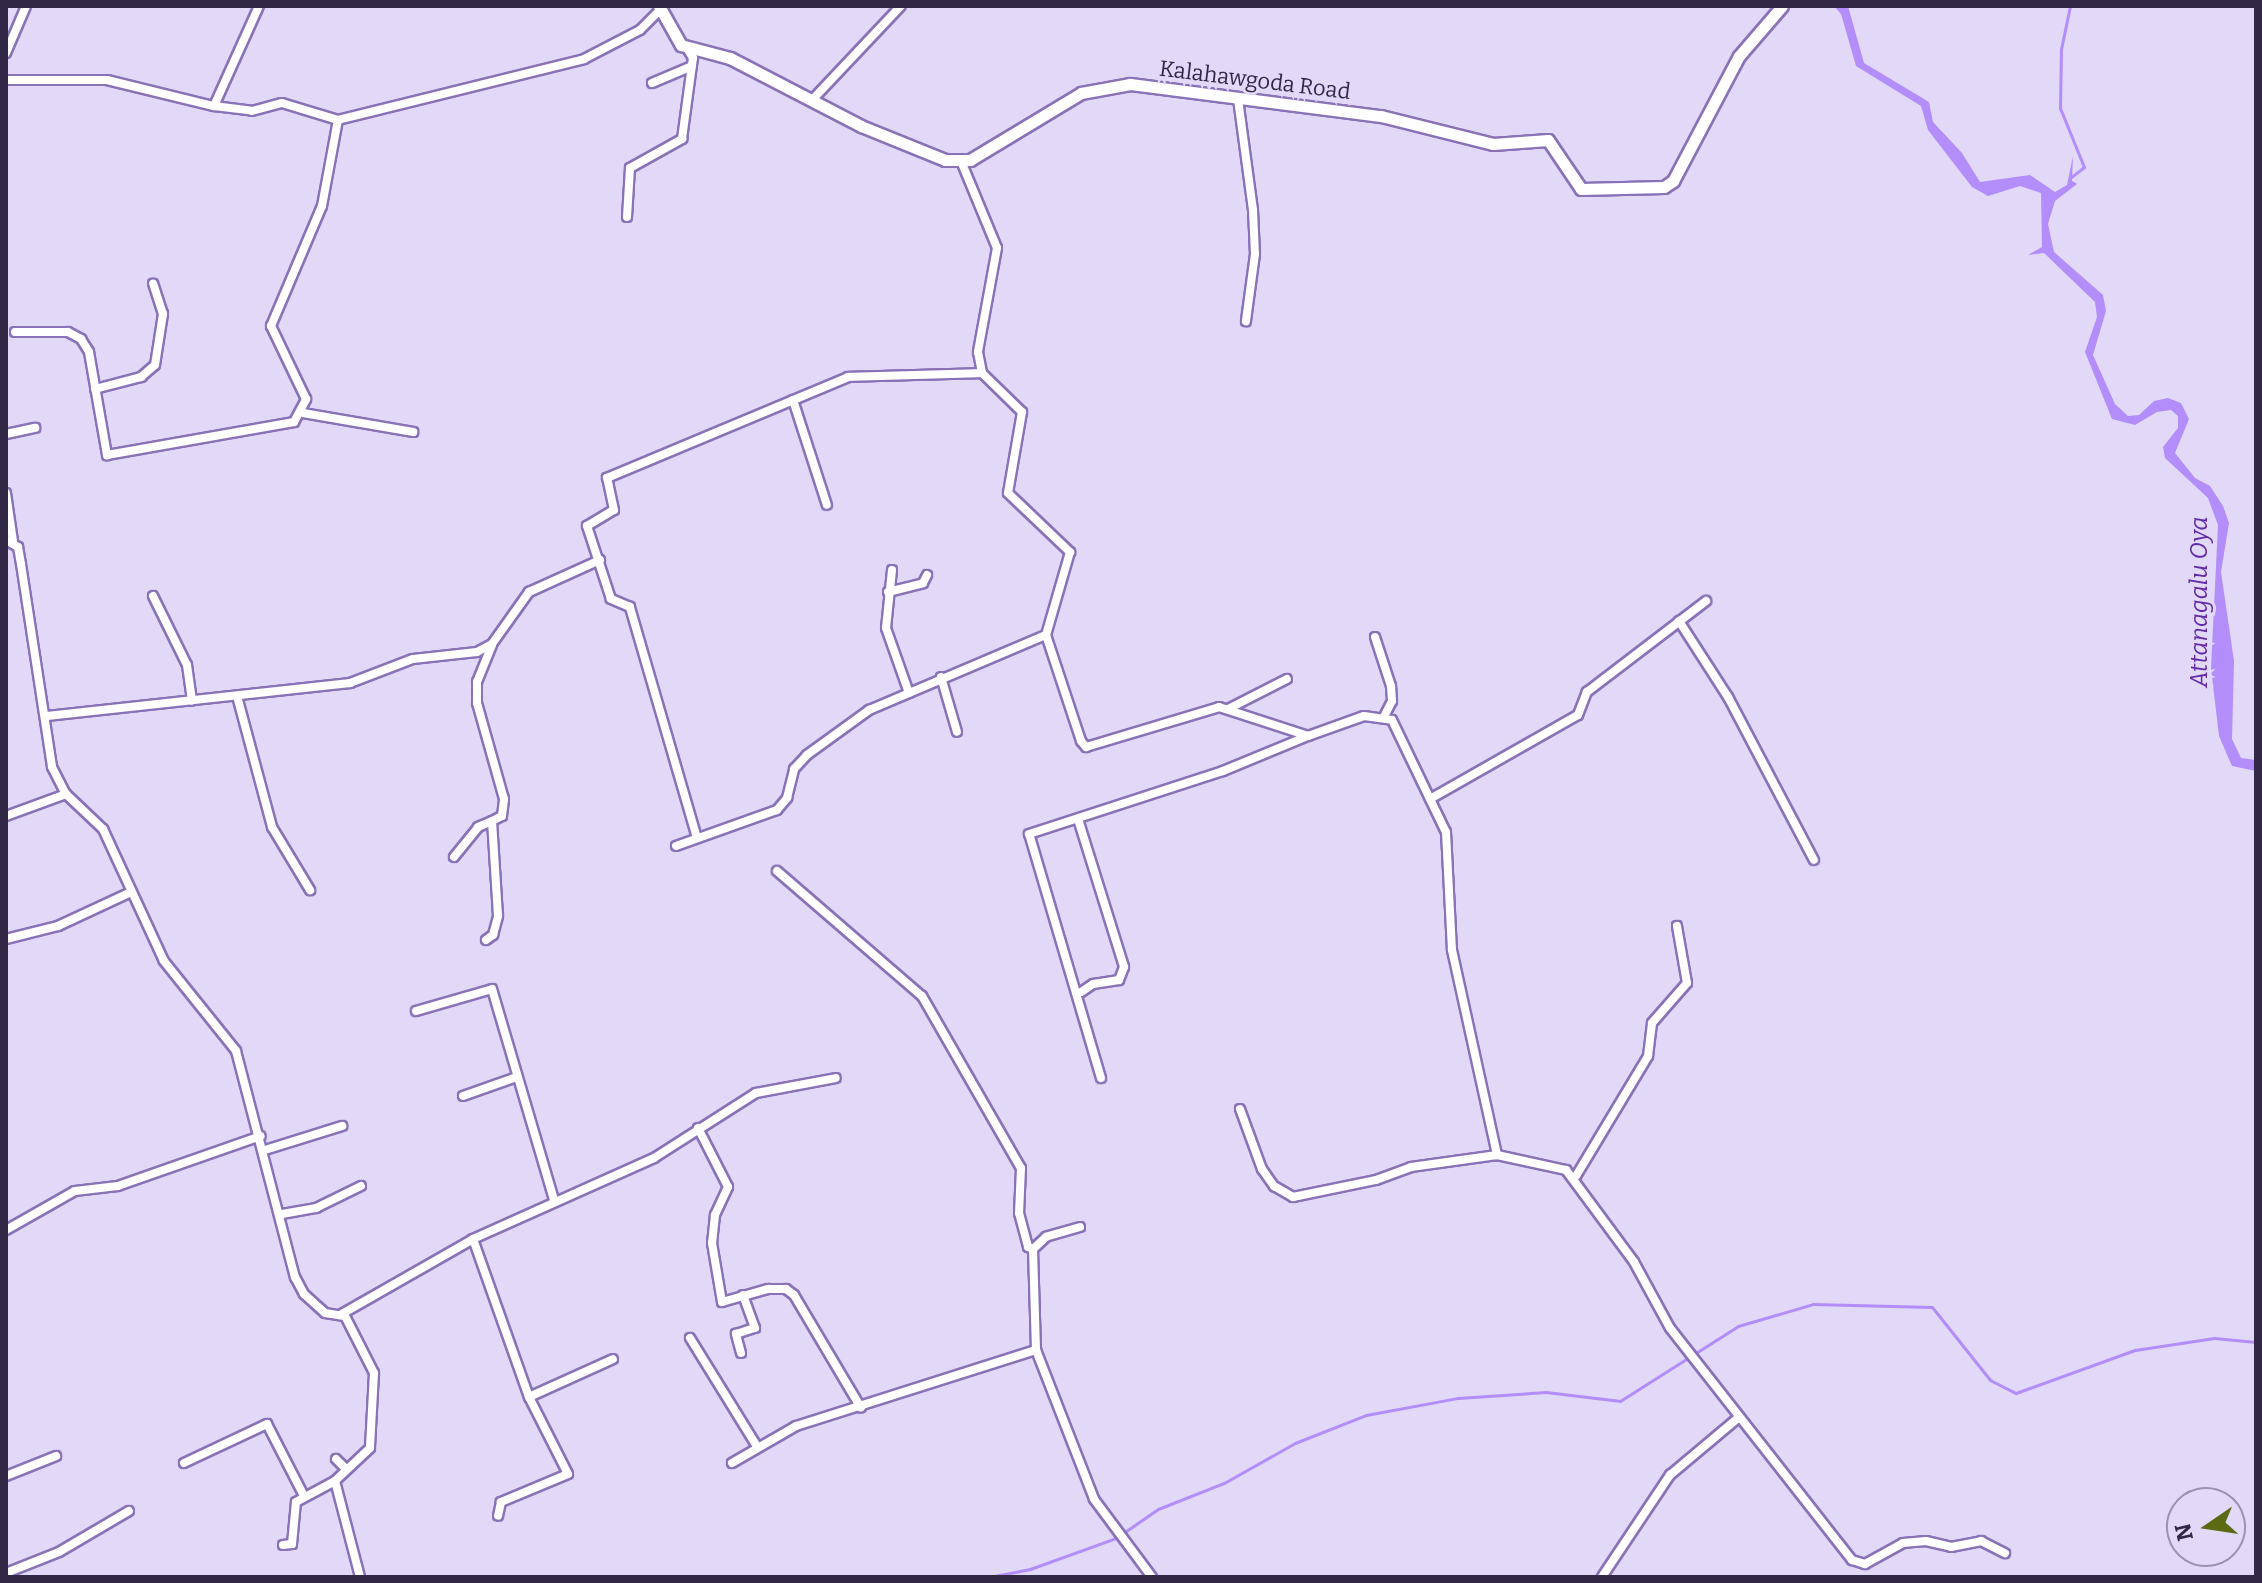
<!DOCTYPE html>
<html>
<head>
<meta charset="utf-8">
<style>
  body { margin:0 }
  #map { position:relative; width:2262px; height:1583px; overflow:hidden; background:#e1d9f7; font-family:Bitter,serif }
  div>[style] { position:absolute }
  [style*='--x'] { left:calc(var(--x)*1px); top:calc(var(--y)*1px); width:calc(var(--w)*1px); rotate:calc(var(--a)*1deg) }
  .water>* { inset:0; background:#b38df9 }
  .stream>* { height:3px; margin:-1.5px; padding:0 1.5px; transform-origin:1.5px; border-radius:1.5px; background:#b38df9 }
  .roads { filter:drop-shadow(2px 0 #8972b7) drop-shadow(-2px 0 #8972b7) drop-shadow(0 2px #8972b7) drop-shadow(0 -2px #8972b7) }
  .street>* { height:8px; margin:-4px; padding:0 4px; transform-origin:4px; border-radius:4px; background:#fff }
  .secondary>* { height:11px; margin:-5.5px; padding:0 5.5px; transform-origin:5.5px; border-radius:5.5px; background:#fff }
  span { translate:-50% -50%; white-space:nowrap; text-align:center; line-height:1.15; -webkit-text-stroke:6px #e1d9f7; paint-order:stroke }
  .street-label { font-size:22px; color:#312845 }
  .water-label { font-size:24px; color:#622aa6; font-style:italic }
  .frame { position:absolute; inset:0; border:8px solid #312845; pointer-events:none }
  .north { position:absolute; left:2166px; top:1487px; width:80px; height:80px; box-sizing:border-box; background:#e1d9f7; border:2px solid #9b92b0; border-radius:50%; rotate:257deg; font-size:22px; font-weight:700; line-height:32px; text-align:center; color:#312845 }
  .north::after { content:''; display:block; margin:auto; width:28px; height:36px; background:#5c6a13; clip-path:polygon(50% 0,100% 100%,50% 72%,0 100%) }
</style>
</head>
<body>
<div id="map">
  <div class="water">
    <i style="clip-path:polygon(1834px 6px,1848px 6px,1864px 63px,1929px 102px,1933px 122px,1962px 153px,1980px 182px,2030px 175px,2055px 192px,2067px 185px,2073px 156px,2072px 181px,2077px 184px,2055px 201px,2048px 224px,2054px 252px,2103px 295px,2106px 311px,2093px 355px,2115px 404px,2128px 416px,2139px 415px,2154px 401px,2168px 398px,2181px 403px,2189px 419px,2175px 453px,2195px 478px,2210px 486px,2223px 506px,2229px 523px,2221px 572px,2234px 661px,2232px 739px,2241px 758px,2256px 760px,2256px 771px,2232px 766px,2219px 736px,2211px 668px,2218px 525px,2208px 498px,2165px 458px,2163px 447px,2178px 428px,2178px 416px,2171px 410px,2157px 412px,2135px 425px,2112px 419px,2085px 352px,2097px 317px,2095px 302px,2044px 253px,2028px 255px,2042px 247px,2041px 193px,2020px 186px,1988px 196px,1972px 187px,1928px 130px,1921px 106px,1856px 66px,1841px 14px)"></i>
  </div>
  <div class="stream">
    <i style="--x:2070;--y:6;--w:44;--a:101.8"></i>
    <i style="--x:2061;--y:49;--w:59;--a:91"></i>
    <i style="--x:2060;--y:108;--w:64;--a:67.9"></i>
    <i style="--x:2084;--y:167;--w:16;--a:142"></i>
    <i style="--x:989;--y:1577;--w:42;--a:-11"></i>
    <i style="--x:1030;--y:1569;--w:91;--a:-19.8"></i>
    <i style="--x:1116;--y:1538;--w:51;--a:-34.6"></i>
    <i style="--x:1158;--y:1509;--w:71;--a:-21.5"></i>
    <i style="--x:1224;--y:1483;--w:81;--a:-29.4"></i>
    <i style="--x:1295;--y:1443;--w:76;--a:-21.5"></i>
    <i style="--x:1366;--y:1415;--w:94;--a:-10.5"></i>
    <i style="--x:1458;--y:1398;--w:88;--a:-3.9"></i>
    <i style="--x:1546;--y:1392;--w:75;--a:6.9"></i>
    <i style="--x:1620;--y:1401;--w:140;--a:-32.4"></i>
    <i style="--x:1738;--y:1326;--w:78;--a:-16.3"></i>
    <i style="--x:1813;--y:1304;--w:119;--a:1.4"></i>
    <i style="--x:1932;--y:1307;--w:93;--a:51.5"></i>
    <i style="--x:1990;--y:1380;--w:29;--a:27"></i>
    <i style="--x:2016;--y:1393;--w:127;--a:-19.9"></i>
    <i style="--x:2135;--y:1350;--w:80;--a:-8.6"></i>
    <i style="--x:2214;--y:1338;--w:42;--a:5.4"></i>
  </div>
  <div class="roads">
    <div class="street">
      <i style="--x:6;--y:53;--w:51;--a:-66.9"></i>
      <i style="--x:6;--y:80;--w:101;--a:0"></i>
      <i style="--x:107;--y:80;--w:110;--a:13.7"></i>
      <i style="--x:214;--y:106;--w:38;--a:7"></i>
      <i style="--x:252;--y:111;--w:31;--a:-15"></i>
      <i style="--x:282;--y:103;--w:59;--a:16.9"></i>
      <i style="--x:652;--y:83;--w:43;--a:-23"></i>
      <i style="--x:1238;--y:99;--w:112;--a:82.3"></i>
      <i style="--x:1253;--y:210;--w:44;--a:87.4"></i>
      <i style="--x:1255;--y:254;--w:68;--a:97.7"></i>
      <i style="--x:812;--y:100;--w:129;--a:-46.6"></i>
      <i style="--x:214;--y:106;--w:110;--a:-65.8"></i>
      <i style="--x:961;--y:161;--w:94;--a:67.5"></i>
      <i style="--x:997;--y:248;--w:106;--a:100.4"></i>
      <i style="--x:978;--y:352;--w:21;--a:79"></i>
      <i style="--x:982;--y:373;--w:56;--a:44.3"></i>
      <i style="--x:1022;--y:412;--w:82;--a:99.8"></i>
      <i style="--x:1008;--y:493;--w:86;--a:43.6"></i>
      <i style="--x:1070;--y:552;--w:86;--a:106.1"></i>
      <i style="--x:1046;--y:635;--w:112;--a:71.7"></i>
      <i style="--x:1081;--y:741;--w:8;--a:50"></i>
      <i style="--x:1086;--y:747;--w:139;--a:-16.7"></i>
      <i style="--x:1219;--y:707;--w:94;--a:18"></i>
      <i style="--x:1308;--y:736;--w:59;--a:-19.7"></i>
      <i style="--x:1364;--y:716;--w:28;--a:8"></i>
      <i style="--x:1392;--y:720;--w:124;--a:64.3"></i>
      <i style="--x:1446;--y:832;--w:118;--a:87.1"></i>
      <i style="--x:1452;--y:950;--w:210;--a:77.6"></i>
      <i style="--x:627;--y:217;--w:49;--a:-86.5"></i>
      <i style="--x:630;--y:168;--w:60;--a:-29.1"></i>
      <i style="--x:682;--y:139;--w:82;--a:-82.3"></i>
      <i style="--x:693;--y:58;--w:13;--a:-122"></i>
      <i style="--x:15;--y:332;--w:53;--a:0"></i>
      <i style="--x:68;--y:332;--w:15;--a:28"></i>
      <i style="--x:81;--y:339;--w:15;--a:58"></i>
      <i style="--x:89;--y:352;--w:105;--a:80.1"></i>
      <i style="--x:107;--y:455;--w:190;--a:-10"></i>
      <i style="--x:294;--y:422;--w:26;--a:-62"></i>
      <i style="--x:306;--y:399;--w:81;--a:-115.6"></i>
      <i style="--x:271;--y:326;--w:130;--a:-67"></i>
      <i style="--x:322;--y:206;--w:87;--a:-79.5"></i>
      <i style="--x:338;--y:120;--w:253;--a:-13.9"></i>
      <i style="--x:584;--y:59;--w:63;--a:-27.4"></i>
      <i style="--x:640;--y:30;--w:30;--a:-45"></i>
      <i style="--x:95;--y:389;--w:48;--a:-14.6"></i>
      <i style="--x:141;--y:377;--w:18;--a:-41"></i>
      <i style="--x:155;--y:365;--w:52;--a:-81.1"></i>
      <i style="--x:163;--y:314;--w:32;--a:-108"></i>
      <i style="--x:793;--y:400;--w:110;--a:72.1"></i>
      <i style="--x:303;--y:413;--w:112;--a:9.8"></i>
      <i style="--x:6;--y:434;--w:30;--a:-12"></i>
      <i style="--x:6;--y:493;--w:49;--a:81.7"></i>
      <i style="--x:6;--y:540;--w:14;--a:30"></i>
      <i style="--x:18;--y:547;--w:17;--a:80"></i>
      <i style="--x:21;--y:564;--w:205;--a:81.3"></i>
      <i style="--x:52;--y:767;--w:30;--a:63"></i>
      <i style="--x:66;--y:794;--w:51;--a:43.4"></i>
      <i style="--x:103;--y:829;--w:145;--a:65.2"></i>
      <i style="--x:164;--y:961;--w:115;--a:51.3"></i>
      <i style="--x:236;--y:1051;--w:234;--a:75.4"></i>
      <i style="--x:295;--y:1277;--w:19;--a:62"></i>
      <i style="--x:304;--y:1294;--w:28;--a:42"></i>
      <i style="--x:325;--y:1313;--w:20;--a:9"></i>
      <i style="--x:345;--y:1316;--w:64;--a:63"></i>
      <i style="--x:374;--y:1373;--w:75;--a:93.1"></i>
      <i style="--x:370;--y:1448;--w:48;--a:136.7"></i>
      <i style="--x:335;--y:1481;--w:99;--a:75.4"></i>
      <i style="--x:892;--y:570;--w:58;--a:95.9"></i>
      <i style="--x:886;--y:628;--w:69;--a:70.5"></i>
      <i style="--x:888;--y:592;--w:36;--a:-14"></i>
      <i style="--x:923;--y:583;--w:9;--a:-63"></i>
      <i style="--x:153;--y:596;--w:77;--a:63.8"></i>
      <i style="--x:187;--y:665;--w:36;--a:82"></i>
      <i style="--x:1679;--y:621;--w:90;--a:57.2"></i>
      <i style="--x:1728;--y:697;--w:184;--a:62.2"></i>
      <i style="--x:1375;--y:637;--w:52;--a:71.9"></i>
      <i style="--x:1391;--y:686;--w:15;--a:86"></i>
      <i style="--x:1392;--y:701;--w:16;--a:117"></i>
      <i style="--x:941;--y:677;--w:57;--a:73.8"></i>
      <i style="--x:237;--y:696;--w:136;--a:75"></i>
      <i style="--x:272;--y:827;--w:74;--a:58.9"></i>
      <i style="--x:1228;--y:709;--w:66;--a:-27"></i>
      <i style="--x:47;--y:716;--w:305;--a:-6.2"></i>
      <i style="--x:350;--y:683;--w:67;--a:-20.9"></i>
      <i style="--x:413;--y:659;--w:64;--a:-6.2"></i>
      <i style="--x:477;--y:652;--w:17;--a:-28"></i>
      <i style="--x:492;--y:644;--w:64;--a:-54.6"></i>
      <i style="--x:529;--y:592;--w:78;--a:-24.3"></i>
      <i style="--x:1430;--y:799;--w:170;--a:-29.6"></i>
      <i style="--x:1578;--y:715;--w:25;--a:-69"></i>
      <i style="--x:1587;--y:692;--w:150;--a:-37.4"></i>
      <i style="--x:6;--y:816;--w:64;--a:-20.1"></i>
      <i style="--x:1078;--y:819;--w:155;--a:72.7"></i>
      <i style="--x:1124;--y:967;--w:14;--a:111"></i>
      <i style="--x:1119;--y:980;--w:26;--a:171"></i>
      <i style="--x:1093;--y:984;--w:14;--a:146"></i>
      <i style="--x:697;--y:838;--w:241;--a:-106.2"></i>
      <i style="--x:630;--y:607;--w:21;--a:-157"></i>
      <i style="--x:611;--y:599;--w:77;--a:-108.2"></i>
      <i style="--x:587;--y:526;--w:31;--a:-31"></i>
      <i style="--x:614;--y:510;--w:33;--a:-102"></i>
      <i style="--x:607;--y:478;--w:261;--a:-22.7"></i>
      <i style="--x:848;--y:377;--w:134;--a:-1.7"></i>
      <i style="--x:676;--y:846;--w:107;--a:-19.6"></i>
      <i style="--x:777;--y:810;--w:16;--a:-50"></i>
      <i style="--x:787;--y:798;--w:30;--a:-76"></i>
      <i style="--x:794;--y:769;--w:19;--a:-47"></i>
      <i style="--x:807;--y:755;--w:77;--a:-36"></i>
      <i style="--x:869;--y:710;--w:192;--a:-23"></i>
      <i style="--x:454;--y:857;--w:38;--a:-51"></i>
      <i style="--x:478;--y:827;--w:15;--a:-23"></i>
      <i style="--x:777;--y:871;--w:191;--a:40.8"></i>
      <i style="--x:922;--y:996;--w:198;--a:60.1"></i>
      <i style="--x:1021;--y:1168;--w:45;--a:92.5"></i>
      <i style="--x:1019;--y:1213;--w:35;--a:75"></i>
      <i style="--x:1028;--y:1247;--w:5;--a:22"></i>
      <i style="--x:6;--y:939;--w:54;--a:-14"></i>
      <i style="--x:58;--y:926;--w:81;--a:-25"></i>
      <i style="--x:486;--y:940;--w:9;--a:-36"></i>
      <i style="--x:493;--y:935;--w:20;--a:-75"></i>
      <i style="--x:498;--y:916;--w:95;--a:-93.6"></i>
      <i style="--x:492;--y:821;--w:11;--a:-27"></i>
      <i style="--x:502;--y:816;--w:17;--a:-83"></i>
      <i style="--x:504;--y:799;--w:100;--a:-105.7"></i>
      <i style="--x:477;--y:703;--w:21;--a:-90"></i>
      <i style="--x:477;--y:682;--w:40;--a:-68"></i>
      <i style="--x:416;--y:1011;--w:79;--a:-16.1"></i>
      <i style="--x:492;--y:989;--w:220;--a:73.6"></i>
      <i style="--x:1101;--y:1078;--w:254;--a:-106.4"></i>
      <i style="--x:1029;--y:834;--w:204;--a:-18"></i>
      <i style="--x:1223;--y:771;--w:92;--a:-22.4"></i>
      <i style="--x:463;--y:1096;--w:57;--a:-19.4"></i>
      <i style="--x:1240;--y:1109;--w:64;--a:69.9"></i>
      <i style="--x:1262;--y:1169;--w:21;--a:55"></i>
      <i style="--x:1274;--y:1186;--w:22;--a:30"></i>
      <i style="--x:1293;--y:1197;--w:85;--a:-11.6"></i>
      <i style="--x:1376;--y:1180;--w:37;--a:-20"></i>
      <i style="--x:1411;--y:1167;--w:87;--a:-7.9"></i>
      <i style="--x:1497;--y:1155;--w:71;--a:12.3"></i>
      <i style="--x:1566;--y:1170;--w:114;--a:53.5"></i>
      <i style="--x:1634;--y:1262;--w:75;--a:61.4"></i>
      <i style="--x:1670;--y:1328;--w:295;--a:51.9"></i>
      <i style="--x:1852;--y:1560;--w:14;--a:17"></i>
      <i style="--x:1865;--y:1564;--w:43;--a:-28.9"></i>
      <i style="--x:1903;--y:1543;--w:23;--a:-5"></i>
      <i style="--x:1926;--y:1541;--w:26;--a:13"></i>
      <i style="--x:1951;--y:1547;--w:31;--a:-11"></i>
      <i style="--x:1981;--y:1541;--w:27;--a:27"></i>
      <i style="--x:698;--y:1128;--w:66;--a:63"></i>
      <i style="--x:728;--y:1187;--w:31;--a:115"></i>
      <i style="--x:715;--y:1215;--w:28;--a:96"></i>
      <i style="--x:712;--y:1243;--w:60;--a:80.4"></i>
      <i style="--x:722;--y:1302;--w:48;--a:-15.8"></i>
      <i style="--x:768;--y:1289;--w:18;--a:0"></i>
      <i style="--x:786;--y:1289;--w:10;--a:37"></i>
      <i style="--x:794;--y:1295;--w:131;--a:59.3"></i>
      <i style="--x:265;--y:1150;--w:81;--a:-17.3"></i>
      <i style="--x:1576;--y:1176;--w:140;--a:-59"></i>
      <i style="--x:1648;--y:1056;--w:33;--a:-83"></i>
      <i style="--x:1652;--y:1023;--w:53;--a:-48.8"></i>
      <i style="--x:1687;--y:983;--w:58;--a:-100"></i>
      <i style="--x:282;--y:1214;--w:35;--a:-10"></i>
      <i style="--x:316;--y:1208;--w:50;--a:-26.1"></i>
      <i style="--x:1080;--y:1227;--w:35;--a:164"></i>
      <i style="--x:1046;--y:1237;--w:18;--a:137"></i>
      <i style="--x:1033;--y:1249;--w:101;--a:88.3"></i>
      <i style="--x:1036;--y:1350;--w:160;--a:68.7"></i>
      <i style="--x:1094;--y:1499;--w:97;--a:53.4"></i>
      <i style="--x:6;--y:1230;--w:79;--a:-29.5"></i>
      <i style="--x:75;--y:1191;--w:43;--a:-6.6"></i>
      <i style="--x:118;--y:1186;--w:151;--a:-19.3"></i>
      <i style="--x:473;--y:1239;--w:168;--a:70.5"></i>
      <i style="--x:529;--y:1397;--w:86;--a:63.1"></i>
      <i style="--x:568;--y:1474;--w:73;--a:157.3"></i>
      <i style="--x:501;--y:1502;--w:14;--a:102"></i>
      <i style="--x:340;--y:1315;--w:153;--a:-29.7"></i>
      <i style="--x:473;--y:1239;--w:198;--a:-24.1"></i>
      <i style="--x:654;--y:1158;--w:121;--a:-32.5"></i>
      <i style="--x:756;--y:1093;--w:81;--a:-10.6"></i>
      <i style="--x:690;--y:1338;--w:126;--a:58.3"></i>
      <i style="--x:741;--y:1353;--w:20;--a:-105"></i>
      <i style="--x:736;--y:1334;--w:20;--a:-18"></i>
      <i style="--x:755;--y:1328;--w:35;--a:-110"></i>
      <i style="--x:529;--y:1397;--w:92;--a:-24.3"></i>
      <i style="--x:336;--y:1459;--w:14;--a:45"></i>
      <i style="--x:184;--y:1463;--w:92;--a:-25.2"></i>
      <i style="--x:267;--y:1424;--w:79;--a:62.8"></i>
      <i style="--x:732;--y:1463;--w:74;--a:-30"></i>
      <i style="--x:796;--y:1426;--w:252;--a:-17.6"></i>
      <i style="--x:6;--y:1476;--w:54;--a:-21.8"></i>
      <i style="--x:283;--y:1545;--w:9;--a:-6"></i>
      <i style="--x:292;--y:1544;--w:42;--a:-84.6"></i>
      <i style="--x:296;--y:1502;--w:44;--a:-28.3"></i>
      <i style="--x:6;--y:1573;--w:57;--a:-21.6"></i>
      <i style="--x:59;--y:1552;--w:81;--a:-30.4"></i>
      <i style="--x:1602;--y:1577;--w:123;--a:-56.3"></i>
      <i style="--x:1670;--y:1475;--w:90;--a:-40"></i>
    </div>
    <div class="secondary">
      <i style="--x:659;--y:6;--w:45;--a:60.6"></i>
      <i style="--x:681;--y:45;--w:51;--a:14.9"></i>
      <i style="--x:730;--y:58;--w:148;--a:27.4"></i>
      <i style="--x:861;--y:126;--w:91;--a:22"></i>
      <i style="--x:945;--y:160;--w:25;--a:0"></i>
      <i style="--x:970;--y:160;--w:130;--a:-31.1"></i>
      <i style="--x:1081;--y:93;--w:50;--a:-10.4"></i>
      <i style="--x:1130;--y:84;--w:253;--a:7.3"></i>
      <i style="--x:1381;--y:116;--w:115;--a:14"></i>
      <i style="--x:1493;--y:144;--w:55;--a:-4.2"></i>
      <i style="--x:1548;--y:140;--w:59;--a:56"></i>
      <i style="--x:1581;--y:189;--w:83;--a:-1.4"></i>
      <i style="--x:1664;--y:187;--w:11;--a:-34"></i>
      <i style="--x:1673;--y:181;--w:141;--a:-62.2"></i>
      <i style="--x:1739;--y:56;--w:66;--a:-49.3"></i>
    </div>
  </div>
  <div class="street-label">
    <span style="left:1255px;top:80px;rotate:7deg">Kalahawgoda Road</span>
  </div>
  <div class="water-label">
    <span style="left:2200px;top:602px;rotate:-90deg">Attanagalu Oya</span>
  </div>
  <div class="frame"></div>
  <div class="north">N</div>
</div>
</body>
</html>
